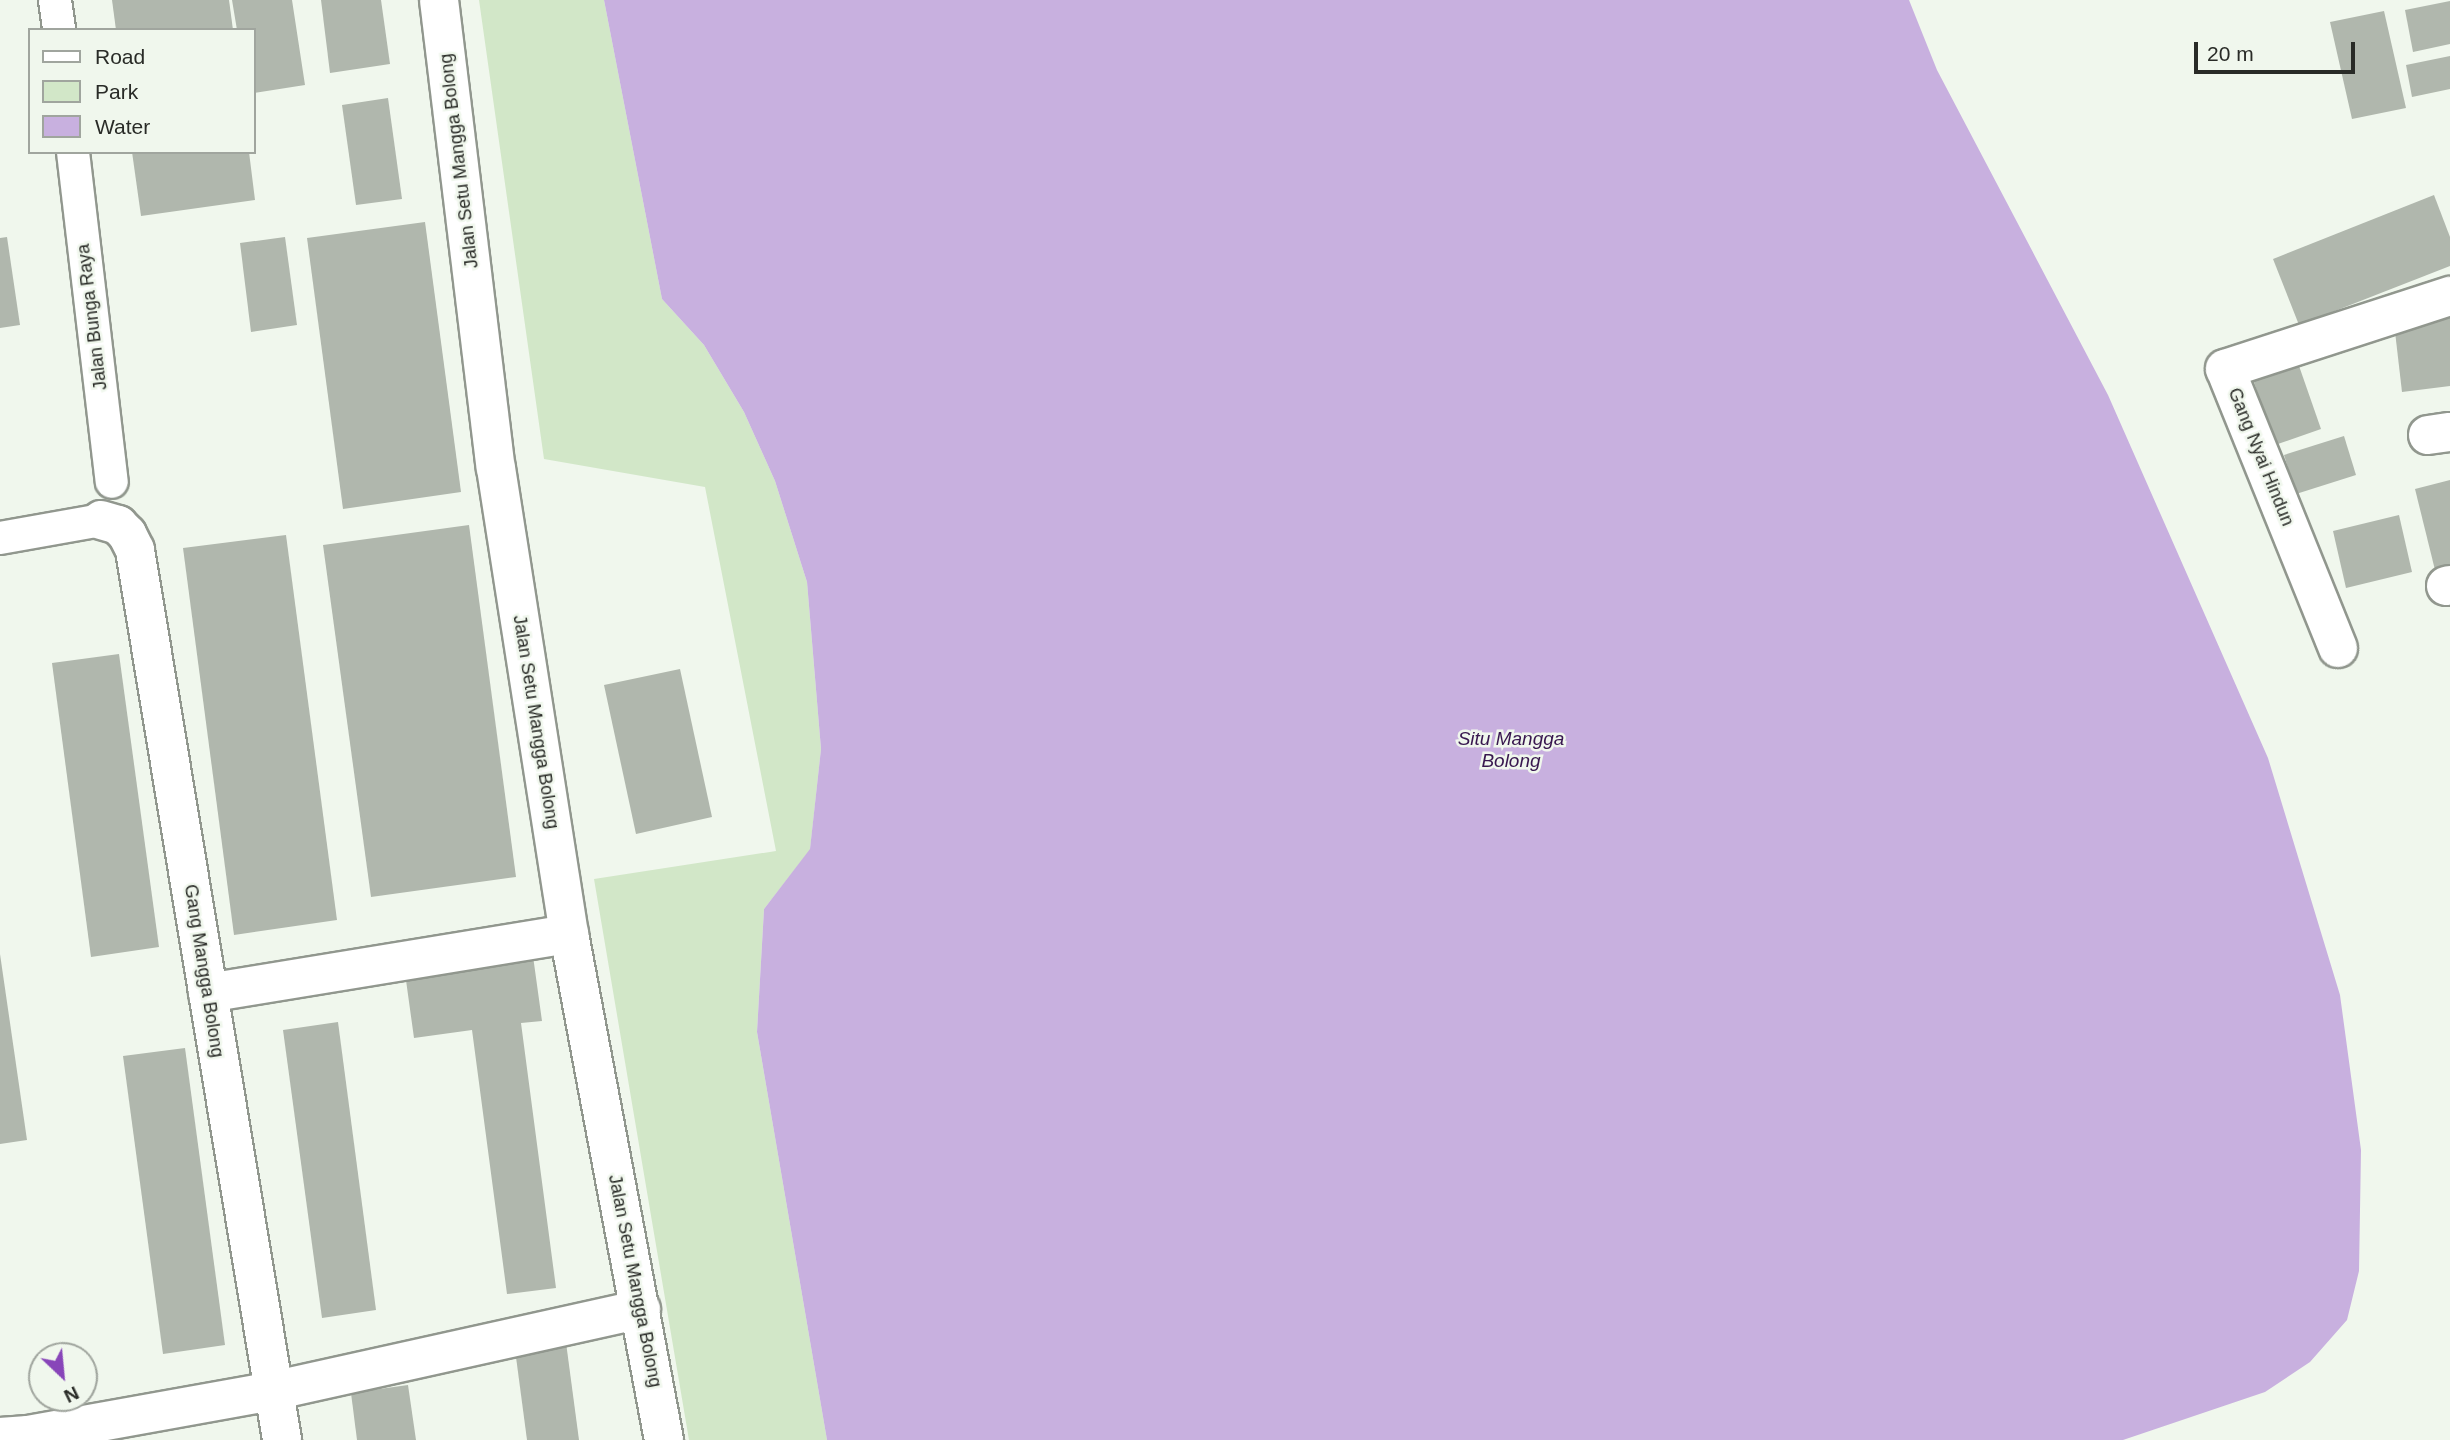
<!DOCTYPE html>
<html>
<head>
<meta charset="utf-8">
<style>
  body { margin:0 }
  #map { position:relative; width:2450px; height:1440px; overflow:hidden; background:#f0f7ed; font-family:Arial,sans-serif }
  div>[style] { position:absolute }
  [style*='--x'] { left:calc(var(--x)*1px); top:calc(var(--y)*1px); width:calc(var(--w)*1px); rotate:calc(var(--a)*1deg) }
  .green>* { inset:0; background:#d2e7c8 }
  .water>* { inset:0; background:#c8b0df }
  .building>* { inset:0; background:#b0b7ad }
  .roads { filter:drop-shadow(2px 0 #91978e) drop-shadow(-2px 0 #91978e) drop-shadow(0 2px #91978e) drop-shadow(0 -2px #91978e) }
  .service>* { height:32px; margin:-16px; padding:0 16px; transform-origin:16px; border-radius:16px; background:#fff }
  .minor>* { height:38px; margin:-19px; padding:0 19px; transform-origin:19px; border-radius:19px; background:#fff }
  span { translate:-50% -50%; white-space:nowrap; text-align:center; line-height:1.15; -webkit-text-stroke:5px #f0f7ed; paint-order:stroke }
  .street-label { font-size:18px; color:#292b27 }
  .water-label { font-size:19px; color:#38174f; font-style:italic }
  .legend { position:absolute; left:28px; top:28px; width:228px; height:126px; box-sizing:border-box; background:#f0f7ed; border:2px solid #a0a59e; margin:0; padding:9px 12px; list-style:none; font-size:21px; color:#292b27 }
  .legend li { display:flex; align-items:center; gap:14px; height:35px }
  .legend b { width:35px; border:2px solid #a0a59e }
  .north { position:absolute; left:28px; top:1342px; width:70px; height:70px; box-sizing:border-box; background:#f0f7ed; border:2px solid #a0a59e; border-radius:50%; rotate:154deg; font-size:19px; font-weight:700; line-height:28px; text-align:center; color:#292b27 }
  .north::after { content:''; display:block; margin:auto; width:24px; height:32px; background:#8845b9; clip-path:polygon(50% 0,100% 100%,50% 72%,0 100%) }
  .scale { position:absolute; left:2194px; top:42px; width:161px; height:32px; box-sizing:border-box; border:4px solid #292b27; border-top:0; padding-left:9px; font-size:21px; line-height:24px; white-space:nowrap; color:#292b27; -webkit-text-stroke:5px #f0f7ed; paint-order:stroke }
</style>
</head>
<body>
<div id="map">
  <div class="green">
    <i style="clip-path:polygon(479px 0,604px 0,662px 299px,704px 345px,744px 412px,775px 481px,807px 582px,821px 749px,810px 850px,764px 909px,757px 1032px,827px 1440px,689px 1440px,594px 879px,776px 851px,705px 487px,544px 459px)"></i>
  </div>
  <div class="water">
    <i style="clip-path:polygon(604px 0,1909px 0,1937px 70px,2108px 395px,2268px 758px,2340px 995px,2361px 1150px,2359px 1271px,2347px 1320px,2310px 1362px,2265px 1392px,2123px 1440px,827px 1440px,757px 1032px,764px 909px,810px 849px,821px 749px,807px 582px,775px 481px,744px 412px,704px 345px,662px 299px)"></i>
  </div>
  <div class="building">
    <i style="clip-path:polygon(112px 0,229px 0,233px 30px,116px 30px)"></i>
    <i style="clip-path:polygon(232px 0,292px 0,305px 85px,254px 93px,254px 30px,237px 30px)"></i>
    <i style="clip-path:polygon(321px 0,381px 0,390px 64px,330px 73px)"></i>
    <i style="clip-path:polygon(2450px 1px,2450px 44px,2413px 52px,2405px 10px)"></i>
    <i style="clip-path:polygon(2384px 11px,2406px 108px,2352px 119px,2330px 22px)"></i>
    <i style="clip-path:polygon(2450px 56px,2450px 89px,2412px 97px,2406px 65px)"></i>
    <i style="clip-path:polygon(388px 98px,402px 199px,356px 205px,342px 105px)"></i>
    <i style="clip-path:polygon(132px 152px,249px 152px,255px 200px,141px 216px)"></i>
    <i style="clip-path:polygon(2434px 195px,2450px 237px,2450px 266px,2299px 325px,2273px 259px)"></i>
    <i style="clip-path:polygon(425px 222px,461px 492px,343px 509px,307px 238px)"></i>
    <i style="clip-path:polygon(7px 237px,20px 325px,0 328px,0 238px)"></i>
    <i style="clip-path:polygon(285px 237px,297px 325px,251px 332px,240px 243px)"></i>
    <i style="clip-path:polygon(2450px 316px,2450px 386px,2402px 392px,2394px 323px)"></i>
    <i style="clip-path:polygon(2298px 363px,2321px 429px,2275px 445px,2253px 379px)"></i>
    <i style="clip-path:polygon(2344px 436px,2356px 475px,2296px 494px,2284px 455px)"></i>
    <i style="clip-path:polygon(2450px 480px,2450px 566px,2435px 570px,2415px 489px)"></i>
    <i style="clip-path:polygon(2399px 515px,2412px 572px,2346px 588px,2333px 531px)"></i>
    <i style="clip-path:polygon(469px 525px,516px 877px,371px 897px,323px 545px)"></i>
    <i style="clip-path:polygon(286px 535px,337px 920px,234px 935px,183px 548px)"></i>
    <i style="clip-path:polygon(119px 654px,159px 947px,91px 957px,52px 663px)"></i>
    <i style="clip-path:polygon(680px 669px,712px 817px,636px 834px,604px 685px)"></i>
    <i style="clip-path:polygon(0 954px,27px 1140px,0 1144px)"></i>
    <i style="clip-path:polygon(533px 956px,542px 1021px,521px 1023px,556px 1288px,507px 1294px,472px 1030px,414px 1038px,405px 973px)"></i>
    <i style="clip-path:polygon(338px 1022px,376px 1310px,322px 1318px,283px 1030px)"></i>
    <i style="clip-path:polygon(185px 1048px,225px 1345px,163px 1354px,123px 1056px)"></i>
    <i style="clip-path:polygon(565px 1335px,579px 1440px,527px 1440px,514px 1342px)"></i>
    <i style="clip-path:polygon(408px 1385px,416px 1440px,357px 1440px,351px 1393px)"></i>
  </div>
  <div class="roads">
    <div class="service">
      <i style="--x:55;--y:0;--w:30;--a:82"></i>
      <i style="--x:73;--y:152;--w:332;--a:83.3"></i>
      <i style="--x:0;--y:538;--w:103;--a:-10.1"></i>
    </div>
    <div class="minor">
      <i style="--x:439;--y:0;--w:471;--a:83.1"></i>
      <i style="--x:496;--y:468;--w:472;--a:81.1"></i>
      <i style="--x:569;--y:934;--w:515;--a:79.37"></i>
      <i style="--x:2428;--y:435;--w:22;--a:-8"></i>
      <i style="--x:101;--y:520;--w:18;--a:16"></i>
      <i style="--x:118;--y:525;--w:13;--a:45"></i>
      <i style="--x:127;--y:534;--w:18;--a:63"></i>
      <i style="--x:135;--y:550;--w:902;--a:80.62"></i>
      <i style="--x:2446;--y:586;--w:4;--a:-14"></i>
      <i style="--x:2338;--y:648;--w:301;--a:-112"></i>
      <i style="--x:2225;--y:369;--w:237;--a:-18"></i>
      <i style="--x:208;--y:993;--w:366;--a:-9.3"></i>
      <i style="--x:0;--y:1437;--w:28;--a:-4"></i>
      <i style="--x:28;--y:1435;--w:248;--a:-10.2"></i>
      <i style="--x:272;--y:1391;--w:378;--a:-12.5"></i>
    </div>
  </div>
  <div class="street-label">
    <span style="left:459px;top:161px;rotate:-97deg">Jalan Setu Mangga Bolong</span>
    <span style="left:92px;top:317px;rotate:-97deg">Jalan Bunga Raya</span>
    <span style="left:2261px;top:457px;rotate:68deg">Gang Nyai Hindun</span>
    <span style="left:536px;top:722px;rotate:81deg">Jalan Setu Mangga Bolong</span>
    <span style="left:204px;top:971px;rotate:81deg">Gang Mangga Bolong</span>
    <span style="left:635px;top:1281px;rotate:79deg">Jalan Setu Mangga Bolong</span>
  </div>
  <div class="water-label">
    <span style="left:1511px;top:750px">Situ Mangga<br>Bolong</span>
  </div>
  <ul class="legend">
  <li><b style="height:9px;background:#fff"></b>Road</li>
  <li><b style="height:19px;background:#d2e7c8"></b>Park</li>
  <li><b style="height:19px;background:#c8b0df"></b>Water</li>
  </ul>
  <div class="north">N</div>
  <div class="scale">20 m</div>
</div>
</body>
</html>
